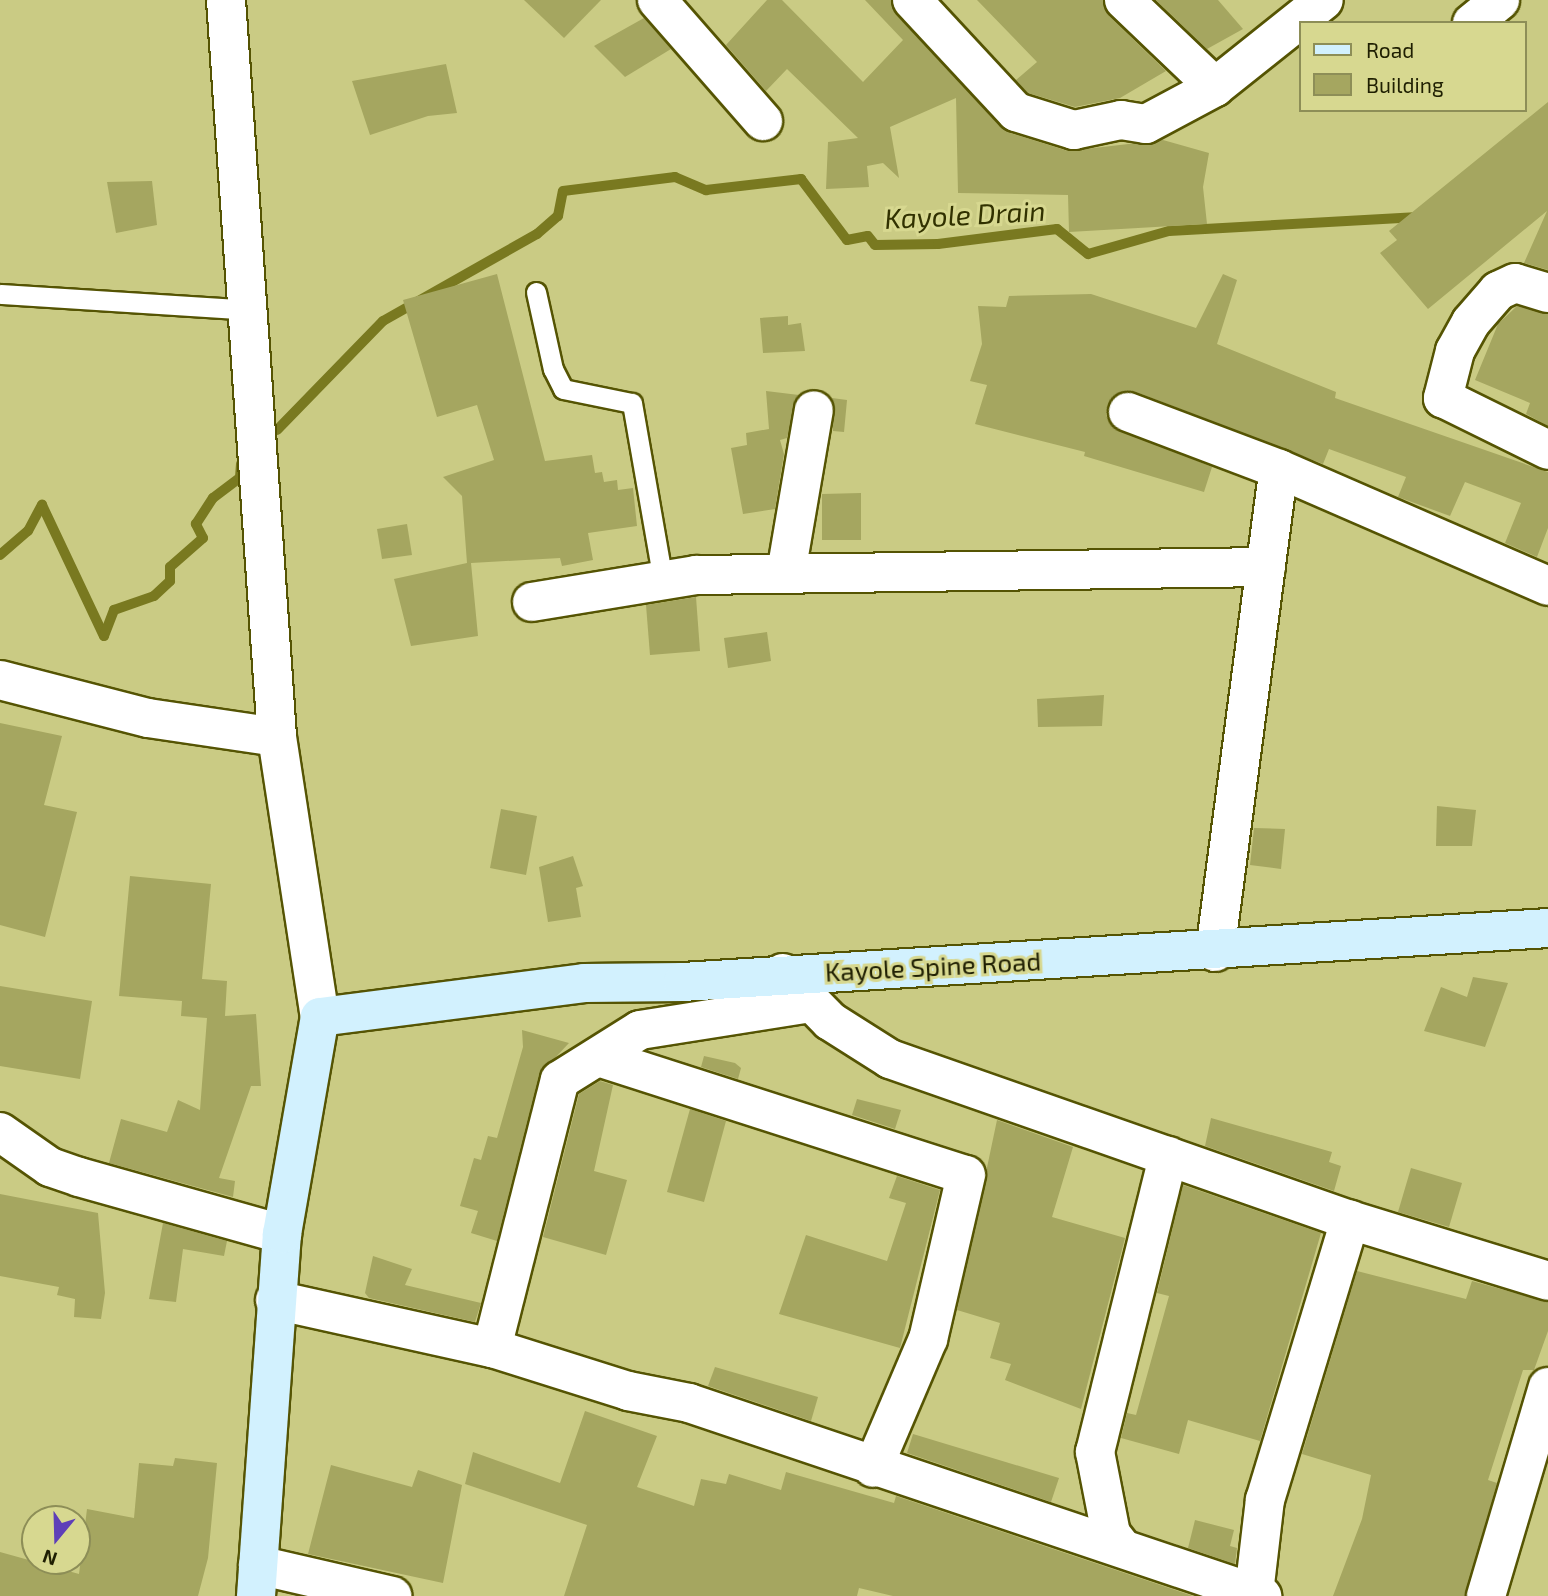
<!DOCTYPE html>
<html>
<head>
<meta charset="utf-8">
<style>
  body { margin:0 }
  #map { position:relative; width:1548px; height:1596px; overflow:hidden; background:#cacb84; font-family:"Exo 2",sans-serif }
  div>[style] { position:absolute }
  [style*='--x'] { left:calc(var(--x)*1px); top:calc(var(--y)*1px); width:calc(var(--w)*1px); rotate:calc(var(--a)*1deg) }
  .stream>* { height:10px; margin:-5px; padding:0 5px; transform-origin:5px; border-radius:5px; background:#797920 }
  .building>* { inset:0; background:#a5a660 }
  .roads { filter:drop-shadow(2px 0 #555403) drop-shadow(-2px 0 #555403) drop-shadow(0 2px #555403) drop-shadow(0 -2px #555403) }
  .service>* { height:19px; margin:-9.5px; padding:0 9.5px; transform-origin:9.5px; border-radius:9.5px; background:#fff }
  .minor>* { height:38px; margin:-19px; padding:0 19px; transform-origin:19px; border-radius:19px; background:#fff }
  .secondary>* { height:38px; margin:-19px; padding:0 19px; transform-origin:19px; border-radius:19px; background:#d2f1fe }
  span { translate:-50% -50%; white-space:nowrap; text-align:center; line-height:1.15; -webkit-text-stroke:6px #d7d890; paint-order:stroke }
  .street-label { font-size:26px; color:#1f1f02 }
  .water-label { font-size:28px; color:#313100; font-style:italic }
  .legend { position:absolute; left:1299px; top:21px; width:228px; height:91px; box-sizing:border-box; background:#d7d890; border:2px solid #8d8e57; margin:0; padding:9px 12px; list-style:none; font-size:21px; color:#1f1f02 }
  .legend li { display:flex; align-items:center; gap:14px; height:35px }
  .legend b { width:35px; border:2px solid #8d8e57 }
  .north { position:absolute; left:21px; top:1505px; width:70px; height:70px; box-sizing:border-box; background:#d7d890; border:2px solid #8d8e57; border-radius:50%; rotate:199deg; font-size:19px; font-weight:700; line-height:28px; text-align:center; color:#1f1f02 }
  .north::after { content:''; display:block; margin:auto; width:24px; height:32px; background:#5e3fb8; clip-path:polygon(50% 0,100% 100%,50% 72%,0 100%) }
</style>
</head>
<body>
<div id="map">
  <div class="stream">
    <i style="--x:277;--y:430;--w:152;--a:-45.8"></i>
    <i style="--x:383;--y:321;--w:177;--a:-29.5"></i>
    <i style="--x:537;--y:234;--w:28;--a:-41"></i>
    <i style="--x:558;--y:216;--w:25;--a:-79"></i>
    <i style="--x:563;--y:191;--w:113;--a:-7.1"></i>
    <i style="--x:675;--y:177;--w:34;--a:23"></i>
    <i style="--x:706;--y:190;--w:96;--a:-6.6"></i>
    <i style="--x:801;--y:179;--w:76;--a:53"></i>
    <i style="--x:847;--y:240;--w:21;--a:-11"></i>
    <i style="--x:868;--y:236;--w:11;--a:52"></i>
    <i style="--x:875;--y:245;--w:63;--a:-0.9"></i>
    <i style="--x:938;--y:244;--w:120;--a:-7.2"></i>
    <i style="--x:1057;--y:229;--w:40;--a:39"></i>
    <i style="--x:1088;--y:254;--w:84;--a:-15.9"></i>
    <i style="--x:1169;--y:231;--w:250;--a:-3.2"></i>
    <i style="--x:0;--y:555;--w:37;--a:-41"></i>
    <i style="--x:28;--y:531;--w:30;--a:-62"></i>
    <i style="--x:42;--y:505;--w:145;--a:64.7"></i>
    <i style="--x:104;--y:636;--w:28;--a:-69"></i>
    <i style="--x:114;--y:610;--w:42;--a:-19.3"></i>
    <i style="--x:154;--y:596;--w:22;--a:-43"></i>
    <i style="--x:170;--y:581;--w:14;--a:-90"></i>
    <i style="--x:170;--y:567;--w:44;--a:-41.3"></i>
    <i style="--x:203;--y:538;--w:16;--a:-117"></i>
    <i style="--x:196;--y:524;--w:31;--a:-57"></i>
    <i style="--x:213;--y:498;--w:34;--a:-37"></i>
    <i style="--x:240;--y:478;--w:14;--a:-86"></i>
  </div>
  <div class="building">
    <i style="clip-path:polygon(524px 0,601px 0,564px 38px)"></i>
    <i style="clip-path:polygon(767px 0,782px 0,863px 82px,903px 40px,865px 0,891px 0,896px 15px,1010px 133px,1068px 151px,1163px 140px,1209px 153px,1203px 187px,1207px 224px,1069px 232px,1068px 195px,958px 193px,956px 98px,890px 127px,899px 178px,883px 163px,867px 166px,869px 187px,826px 189px,828px 142px,858px 138px,787px 69px,766px 91px,726px 45px)"></i>
    <i style="clip-path:polygon(977px 0,1103px 0,1109px 16px,1166px 71px,1120px 98px,1075px 107px,1028px 93px,1016px 80px,1037px 62px)"></i>
    <i style="clip-path:polygon(1156px 0,1218px 0,1243px 29px,1207px 49px)"></i>
    <i style="clip-path:polygon(644px 18px,671px 49px,625px 77px,594px 46px)"></i>
    <i style="clip-path:polygon(446px 64px,457px 113px,428px 116px,370px 135px,352px 81px)"></i>
    <i style="clip-path:polygon(1548px 102px,1548px 270px,1524px 263px,1547px 211px,1428px 309px,1380px 253px,1397px 240px,1389px 231px)"></i>
    <i style="clip-path:polygon(152px 181px,157px 225px,116px 233px,107px 182px)"></i>
    <i style="clip-path:polygon(497px 274px,545px 461px,592px 455px,595px 473px,602px 472px,604px 482px,617px 480px,618px 490px,633px 488px,637px 526px,588px 533px,593px 560px,562px 566px,560px 558px,471px 563px,478px 636px,411px 646px,394px 579px,467px 563px,462px 496px,443px 477px,494px 460px,477px 405px,437px 417px,403px 300px)"></i>
    <i style="clip-path:polygon(1223px 274px,1237px 280px,1217px 344px,1336px 392px,1335px 398px,1548px 472px,1548px 528px,1537px 557px,1505px 543px,1521px 503px,1465px 482px,1450px 516px,1398px 497px,1406px 477px,1329px 449px,1323px 464px,1136px 392px,1114px 396px,1106px 415px,1111px 425px,1212px 467px,1204px 492px,1084px 456px,1085px 452px,975px 424px,987px 385px,970px 381px,982px 344px,978px 306px,1006px 307px,1009px 296px,1091px 294px,1196px 328px)"></i>
    <i style="clip-path:polygon(1517px 306px,1548px 314px,1548px 426px,1526px 414px,1530px 403px,1475px 380px,1498px 324px)"></i>
    <i style="clip-path:polygon(788px 316px,788px 325px,801px 323px,805px 351px,763px 353px,760px 318px)"></i>
    <i style="clip-path:polygon(766px 391px,799px 395px,787px 438px,780px 440px,784px 454px,775px 509px,743px 514px,731px 448px,747px 445px,746px 433px,769px 429px)"></i>
    <i style="clip-path:polygon(832px 398px,847px 400px,844px 432px,833px 431px)"></i>
    <i style="clip-path:polygon(861px 493px,861px 540px,822px 540px,822px 494px)"></i>
    <i style="clip-path:polygon(407px 524px,412px 555px,382px 559px,377px 529px)"></i>
    <i style="clip-path:polygon(696px 597px,700px 651px,650px 655px,646px 605px)"></i>
    <i style="clip-path:polygon(767px 632px,771px 661px,728px 668px,724px 638px)"></i>
    <i style="clip-path:polygon(1104px 695px,1102px 726px,1038px 727px,1037px 699px)"></i>
    <i style="clip-path:polygon(0 723px,62px 736px,44px 805px,77px 812px,45px 937px,0 925px)"></i>
    <i style="clip-path:polygon(1437px 806px,1476px 810px,1472px 846px,1436px 846px)"></i>
    <i style="clip-path:polygon(501px 809px,537px 816px,526px 875px,490px 868px)"></i>
    <i style="clip-path:polygon(1254px 828px,1285px 829px,1281px 869px,1250px 865px)"></i>
    <i style="clip-path:polygon(573px 856px,583px 886px,576px 888px,581px 917px,548px 922px,539px 867px)"></i>
    <i style="clip-path:polygon(130px 876px,211px 884px,202px 979px,227px 981px,225px 1016px,256px 1014px,261px 1086px,251px 1086px,219px 1178px,235px 1181px,233px 1197px,109px 1163px,121px 1119px,167px 1132px,178px 1100px,200px 1110px,207px 1018px,181px 1016px,182px 1001px,119px 996px)"></i>
    <i style="clip-path:polygon(1473px 977px,1508px 983px,1485px 1047px,1424px 1031px,1441px 987px,1467px 997px)"></i>
    <i style="clip-path:polygon(0 986px,92px 1001px,80px 1079px,0 1066px)"></i>
    <i style="clip-path:polygon(522px 1030px,569px 1043px,539px 1075px,497px 1241px,471px 1233px,478px 1211px,460px 1206px,474px 1158px,481px 1160px,488px 1136px,497px 1138px,523px 1047px)"></i>
    <i style="clip-path:polygon(704px 1056px,735px 1063px,741px 1068px,738px 1079px,701px 1067px)"></i>
    <i style="clip-path:polygon(600px 1081px,613px 1085px,594px 1171px,627px 1180px,606px 1255px,543px 1237px,579px 1094px)"></i>
    <i style="clip-path:polygon(857px 1099px,901px 1110px,895px 1129px,852px 1115px)"></i>
    <i style="clip-path:polygon(690px 1109px,726px 1121px,704px 1202px,667px 1192px)"></i>
    <i style="clip-path:polygon(1211px 1118px,1332px 1152px,1329px 1162px,1341px 1166px,1334px 1191px,1205px 1146px)"></i>
    <i style="clip-path:polygon(997px 1120px,1073px 1147px,1052px 1217px,1125px 1238px,1081px 1409px,1005px 1380px,1011px 1364px,990px 1358px,1000px 1323px,957px 1310px)"></i>
    <i style="clip-path:polygon(1411px 1168px,1462px 1183px,1449px 1227px,1398px 1212px)"></i>
    <i style="clip-path:polygon(897px 1176px,940px 1190px,900px 1348px,779px 1314px,806px 1235px,887px 1261px,906px 1203px,889px 1198px)"></i>
    <i style="clip-path:polygon(1183px 1185px,1321px 1233px,1260px 1441px,1188px 1420px,1179px 1454px,1121px 1438px,1127px 1413px,1136px 1415px,1169px 1296px,1157px 1293px)"></i>
    <i style="clip-path:polygon(0 1194px,98px 1213px,105px 1293px,101px 1319px,74px 1317px,75px 1299px,57px 1295px,59px 1287px,0 1276px)"></i>
    <i style="clip-path:polygon(163px 1223px,227px 1241px,224px 1256px,183px 1249px,176px 1302px,149px 1299px)"></i>
    <i style="clip-path:polygon(373px 1256px,412px 1269px,405px 1285px,481px 1303px,475px 1322px,369px 1298px,365px 1293px)"></i>
    <i style="clip-path:polygon(1357px 1271px,1466px 1299px,1472px 1281px,1548px 1302px,1548px 1331px,1534px 1370px,1523px 1370px,1488px 1480px,1497px 1483px,1465px 1596px,1333px 1596px,1362px 1519px,1371px 1475px,1302px 1454px)"></i>
    <i style="clip-path:polygon(715px 1367px,818px 1397px,811px 1421px,708px 1386px)"></i>
    <i style="clip-path:polygon(585px 1411px,657px 1436px,637px 1487px,694px 1506px,701px 1479px,726px 1484px,729px 1474px,781px 1490px,786px 1472px,894px 1503px,896px 1496px,1193px 1596px,893px 1596px,859px 1588px,857px 1596px,564px 1596px,587px 1525px,465px 1484px,473px 1452px,560px 1483px)"></i>
    <i style="clip-path:polygon(913px 1434px,1059px 1478px,1051px 1502px,907px 1453px)"></i>
    <i style="clip-path:polygon(175px 1458px,217px 1463px,208px 1558px,198px 1596px,0 1596px,0 1552px,79px 1574px,87px 1509px,134px 1518px,139px 1463px,173px 1466px)"></i>
    <i style="clip-path:polygon(331px 1465px,412px 1487px,418px 1470px,462px 1485px,443px 1583px,308px 1554px)"></i>
    <i style="clip-path:polygon(1195px 1520px,1234px 1530px,1230px 1546px,1237px 1548px,1235px 1564px,1188px 1548px)"></i>
  </div>
  <div class="roads">
    <div class="service">
      <i style="--x:536;--y:292;--w:79;--a:77.6"></i>
      <i style="--x:553;--y:369;--w:22;--a:63"></i>
      <i style="--x:563;--y:389;--w:70;--a:11.5"></i>
      <i style="--x:632;--y:403;--w:181;--a:80.1"></i>
      <i style="--x:0;--y:294;--w:252;--a:3.6"></i>
    </div>
    <div class="minor">
      <i style="--x:226;--y:0;--w:739;--a:86.04"></i>
      <i style="--x:277;--y:737;--w:283;--a:81.3"></i>
      <i style="--x:657;--y:0;--w:161;--a:48.8"></i>
      <i style="--x:912;--y:0;--w:153;--a:47.1"></i>
      <i style="--x:1016;--y:112;--w:61;--a:17.2"></i>
      <i style="--x:1074;--y:130;--w:48;--a:-12"></i>
      <i style="--x:1121;--y:120;--w:25;--a:9"></i>
      <i style="--x:1146;--y:124;--w:78;--a:-28.2"></i>
      <i style="--x:1215;--y:87;--w:139;--a:-38.6"></i>
      <i style="--x:1124;--y:0;--w:126;--a:43.7"></i>
      <i style="--x:1472;--y:23;--w:36;--a:-39"></i>
      <i style="--x:1548;--y:293;--w:34;--a:-163"></i>
      <i style="--x:1515;--y:283;--w:19;--a:155"></i>
      <i style="--x:1498;--y:291;--w:41;--a:131.1"></i>
      <i style="--x:1471;--y:322;--w:33;--a:119"></i>
      <i style="--x:1455;--y:351;--w:49;--a:104.3"></i>
      <i style="--x:1443;--y:398;--w:117;--a:26.3"></i>
      <i style="--x:1128;--y:412;--w:161;--a:20.7"></i>
      <i style="--x:1279;--y:469;--w:293;--a:23.5"></i>
      <i style="--x:786;--y:573;--w:165;--a:-80.3"></i>
      <i style="--x:532;--y:602;--w:166;--a:-9.3"></i>
      <i style="--x:696;--y:575;--w:570;--a:-0.8"></i>
      <i style="--x:0;--y:680;--w:153;--a:14.4"></i>
      <i style="--x:148;--y:718;--w:130;--a:8.4"></i>
      <i style="--x:1215;--y:952;--w:487;--a:-82.5"></i>
      <i style="--x:783;--y:973;--w:67;--a:45.6"></i>
      <i style="--x:830;--y:1021;--w:71;--a:32.3"></i>
      <i style="--x:890;--y:1059;--w:487;--a:19.3"></i>
      <i style="--x:1350;--y:1220;--w:207;--a:17.1"></i>
      <i style="--x:598;--y:1057;--w:386;--a:17.8"></i>
      <i style="--x:966;--y:1175;--w:168;--a:103"></i>
      <i style="--x:928;--y:1339;--w:140;--a:113.1"></i>
      <i style="--x:0;--y:1132;--w:61;--a:35"></i>
      <i style="--x:50;--y:1167;--w:31;--a:19"></i>
      <i style="--x:79;--y:1177;--w:211;--a:15.7"></i>
      <i style="--x:275;--y:1300;--w:222;--a:12.5"></i>
      <i style="--x:492;--y:1348;--w:143;--a:17.5"></i>
      <i style="--x:628;--y:1391;--w:62;--a:11.1"></i>
      <i style="--x:689;--y:1403;--w:605;--a:18.61"></i>
      <i style="--x:492;--y:1348;--w:276;--a:-75.8"></i>
      <i style="--x:560;--y:1080;--w:94;--a:-32"></i>
      <i style="--x:640;--y:1030;--w:173;--a:-9"></i>
      <i style="--x:1122;--y:1548;--w:18;--a:-128"></i>
      <i style="--x:1111;--y:1534;--w:84;--a:-101"></i>
      <i style="--x:1095;--y:1452;--w:305;--a:-76.1"></i>
      <i style="--x:258;--y:1565;--w:138;--a:13"></i>
      <i style="--x:1254;--y:1593;--w:94;--a:-83.3"></i>
      <i style="--x:1265;--y:1500;--w:293;--a:-73.1"></i>
      <i style="--x:1486;--y:1596;--w:218;--a:-73.5"></i>
    </div>
    <div class="secondary">
      <i style="--x:256;--y:1596;--w:363;--a:-85.9"></i>
      <i style="--x:282;--y:1234;--w:220;--a:-80.1"></i>
      <i style="--x:320;--y:1017;--w:266;--a:-7.3"></i>
      <i style="--x:584;--y:983;--w:99;--a:-0.6"></i>
      <i style="--x:683;--y:982;--w:867;--a:-3.57"></i>
    </div>
  </div>
  <div class="street-label">
    <span style="left:933px;top:966px;rotate:-3deg">Kayole Spine Road</span>
  </div>
  <div class="water-label">
    <span style="left:965px;top:214px;rotate:-3deg">Kayole Drain</span>
  </div>
  <ul class="legend">
  <li><b style="height:9px;background:#d2f1fe"></b>Road</li>
  <li><b style="height:19px;background:#a5a660"></b>Building</li>
  </ul>
  <div class="north">N</div>
</div>
</body>
</html>
